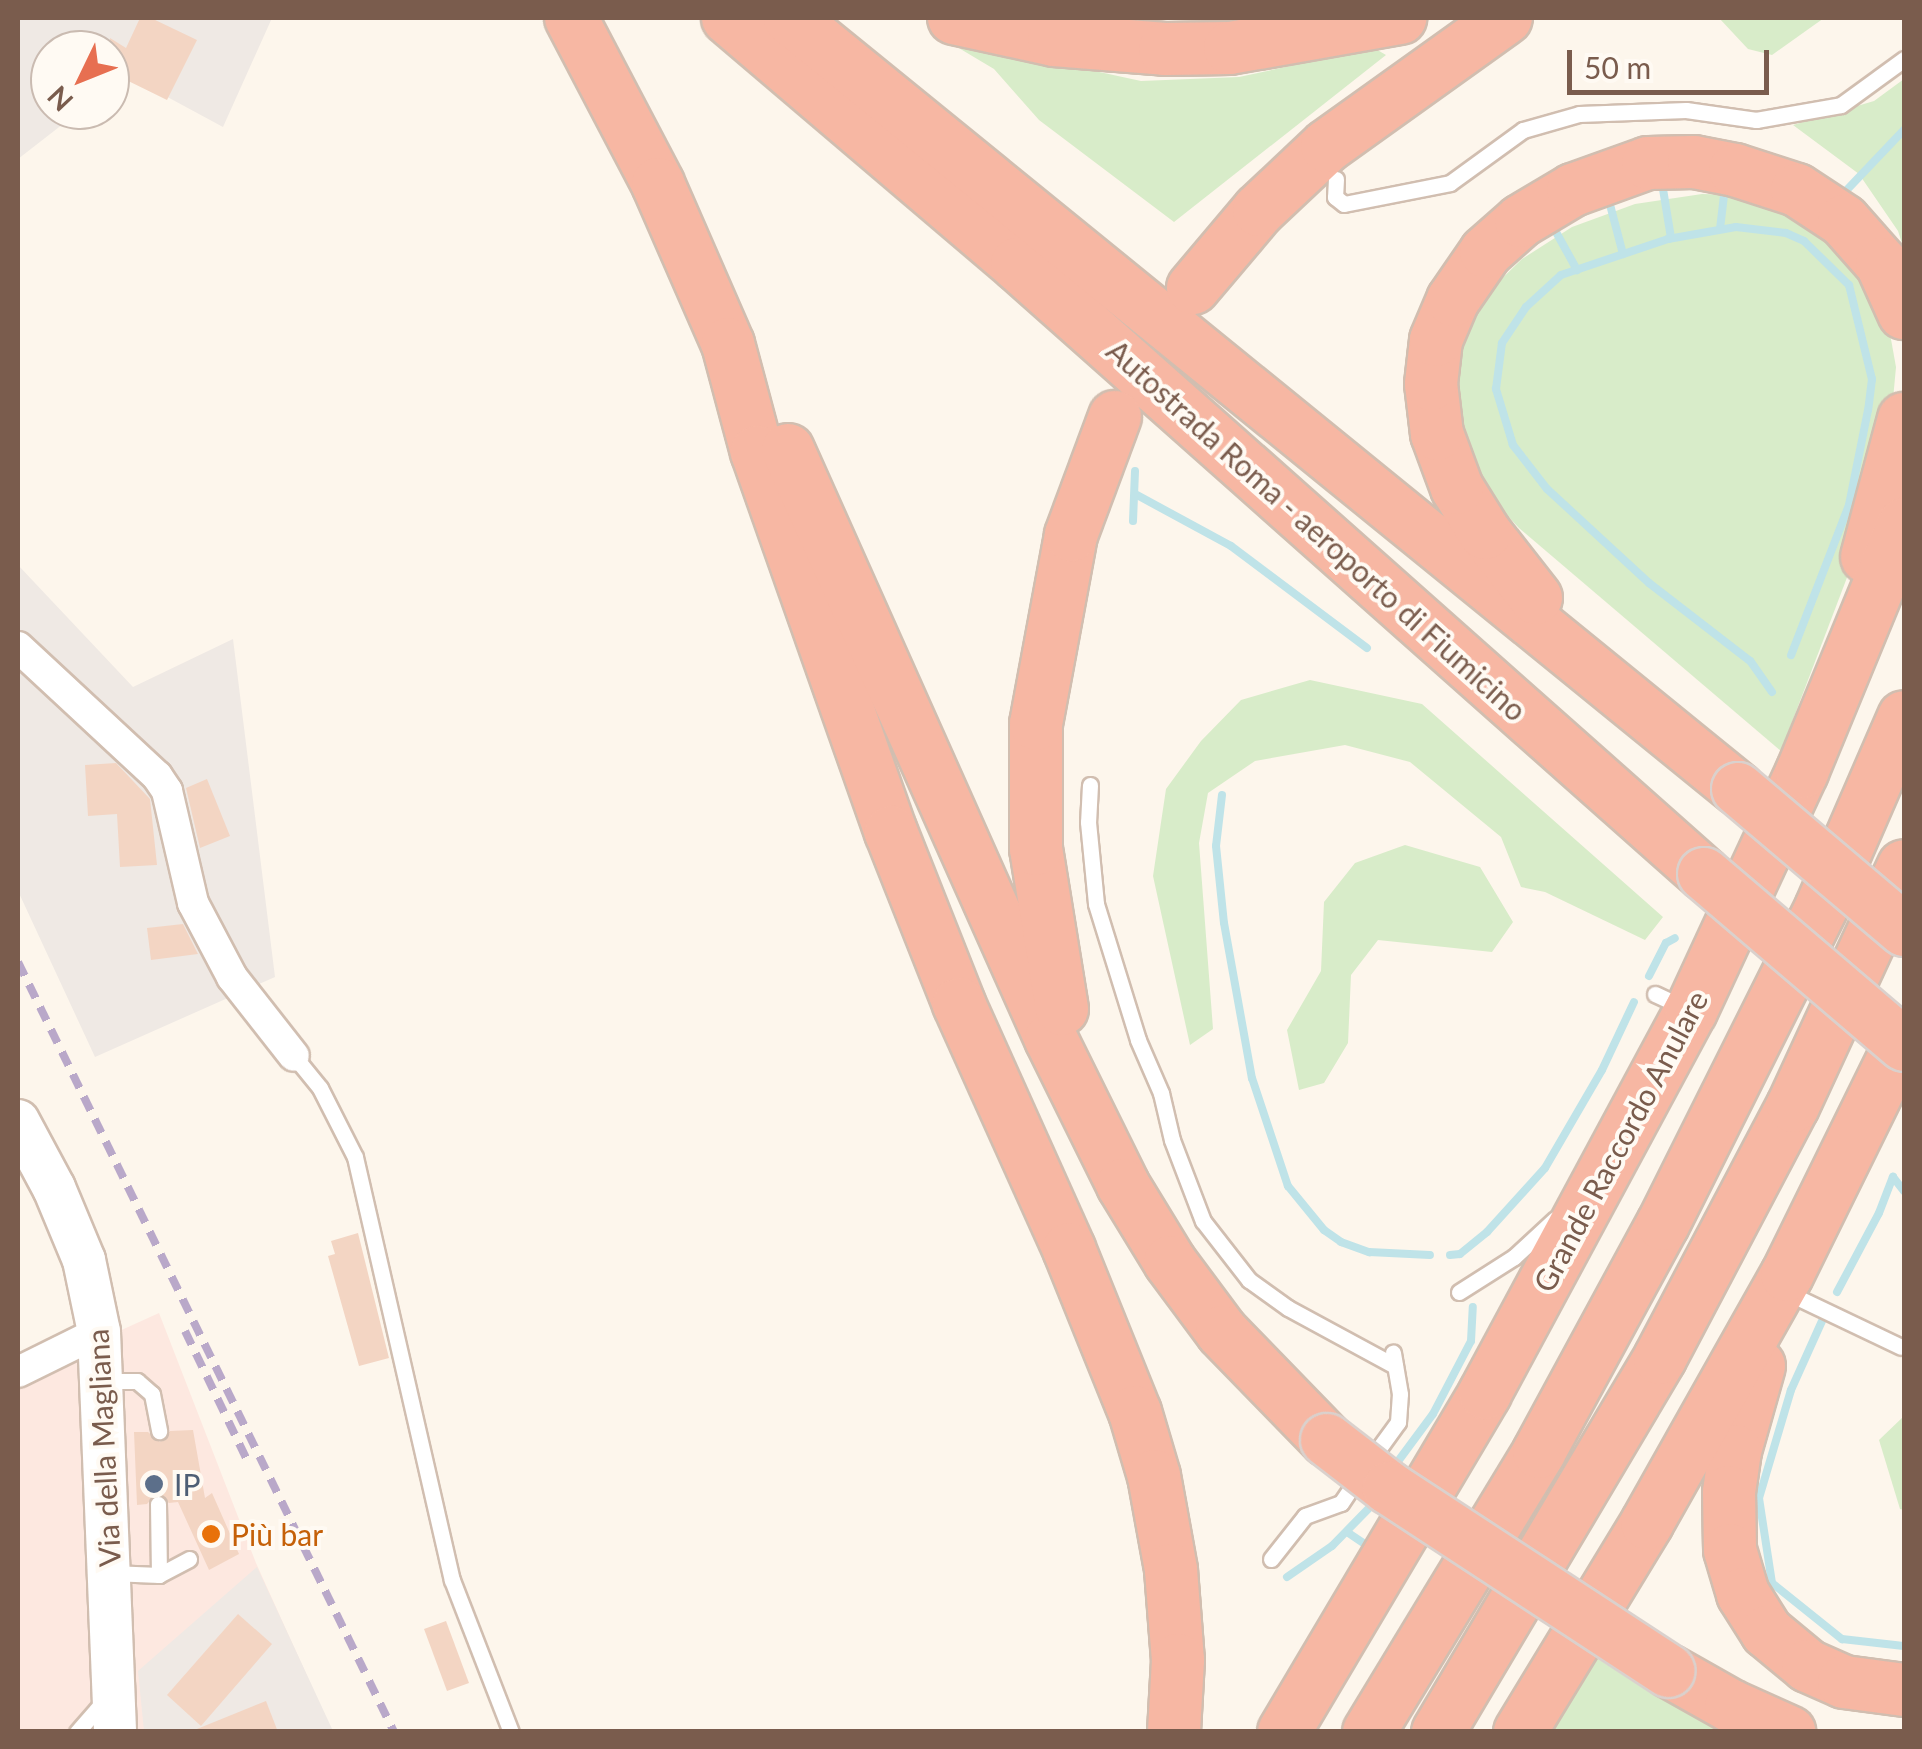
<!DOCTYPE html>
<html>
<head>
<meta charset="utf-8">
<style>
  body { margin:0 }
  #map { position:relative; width:1922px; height:1749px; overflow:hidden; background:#fdf6ec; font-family:Lato,sans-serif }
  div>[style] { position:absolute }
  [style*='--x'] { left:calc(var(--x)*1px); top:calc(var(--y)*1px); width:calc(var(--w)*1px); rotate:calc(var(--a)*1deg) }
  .commercial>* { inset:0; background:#fde8e0 }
  .industrial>* { inset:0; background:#efe9e4 }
  .green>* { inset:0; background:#d8ecc9 }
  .stream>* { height:8px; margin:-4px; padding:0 4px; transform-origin:4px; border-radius:4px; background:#bfe3e8 }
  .building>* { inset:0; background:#f3d5c3 }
  .roads { filter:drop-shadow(2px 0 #d1beb0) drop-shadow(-2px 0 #d1beb0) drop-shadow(0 2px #d1beb0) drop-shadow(0 -2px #d1beb0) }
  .service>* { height:15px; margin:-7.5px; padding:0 7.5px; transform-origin:7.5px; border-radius:7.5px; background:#fff }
  .minor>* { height:30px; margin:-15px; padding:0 15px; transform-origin:15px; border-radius:15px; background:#fff }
  .secondary>* { height:42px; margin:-21px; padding:0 21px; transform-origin:21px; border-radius:21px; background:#fff }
  .motorway>* { height:52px; margin:-26px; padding:0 26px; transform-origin:26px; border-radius:26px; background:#f7b7a3 }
  .rail>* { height:8px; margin-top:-4px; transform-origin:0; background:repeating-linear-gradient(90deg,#b9a8c9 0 15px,transparent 0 25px) }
  .bridges { filter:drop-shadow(2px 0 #dad1cd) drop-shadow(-2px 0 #dad1cd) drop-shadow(0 2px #dad1cd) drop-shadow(0 -2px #dad1cd) }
  .motorway-bridge>* { height:52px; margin:-26px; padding:0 26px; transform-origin:26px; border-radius:26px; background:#f7b7a3 }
  .dots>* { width:28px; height:28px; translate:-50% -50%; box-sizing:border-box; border:5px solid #fffaf3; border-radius:50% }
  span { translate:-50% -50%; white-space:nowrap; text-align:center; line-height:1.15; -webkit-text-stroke:8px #fffaf3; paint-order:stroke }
  .street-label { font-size:30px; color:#7a5c4d }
  .service-label { font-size:30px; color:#4e5e75 }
  .left { translate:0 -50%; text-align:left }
  .food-label { font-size:30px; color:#c56008 }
  .frame { position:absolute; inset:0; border:20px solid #7a5c4d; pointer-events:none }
  .north { position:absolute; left:30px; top:30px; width:100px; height:100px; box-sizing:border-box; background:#fffaf3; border:2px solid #cabbb1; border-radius:50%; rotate:227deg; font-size:28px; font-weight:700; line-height:40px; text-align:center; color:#7a5c4d }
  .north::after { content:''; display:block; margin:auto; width:35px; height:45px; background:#e76f51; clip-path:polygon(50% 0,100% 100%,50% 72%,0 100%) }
  .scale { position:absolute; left:1567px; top:50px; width:202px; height:45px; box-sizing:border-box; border:5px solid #7a5c4d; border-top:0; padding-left:12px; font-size:30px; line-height:35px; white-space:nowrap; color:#7a5c4d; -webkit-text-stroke:8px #fffaf3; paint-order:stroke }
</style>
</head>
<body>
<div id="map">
  <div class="commercial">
    <i style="clip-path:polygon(159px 1313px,256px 1563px,332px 1731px,18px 1731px,18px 1377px)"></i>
  </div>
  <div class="industrial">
    <i style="clip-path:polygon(18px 18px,272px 18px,223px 127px,110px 66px,110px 50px,50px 50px,50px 110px,81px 110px,18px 159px)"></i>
    <i style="clip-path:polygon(18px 565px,133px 687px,233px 639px,275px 977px,95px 1057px,18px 891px)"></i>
    <i style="clip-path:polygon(257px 1567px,333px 1731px,144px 1731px,138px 1671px)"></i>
  </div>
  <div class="green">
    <i style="clip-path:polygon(1719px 18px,1824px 18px,1772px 55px,1748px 49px)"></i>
    <i style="clip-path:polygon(942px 38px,1141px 81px,1239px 77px,1374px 48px,1386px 55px,1174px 222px,1039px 120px,994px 69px)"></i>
    <i style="clip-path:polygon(1904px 79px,1904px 249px,1898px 231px,1859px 174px,1793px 125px,1874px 101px)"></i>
    <i style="clip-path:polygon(1702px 194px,1740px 195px,1826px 230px,1887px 317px,1896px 367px,1890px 431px,1875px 504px,1781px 751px,1519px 528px,1491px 498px,1466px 459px,1453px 351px,1488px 292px,1522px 259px,1572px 227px,1635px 204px)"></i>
    <i style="clip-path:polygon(1310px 680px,1422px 704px,1663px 917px,1645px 940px,1545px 892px,1521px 887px,1501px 837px,1410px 762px,1345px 745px,1255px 761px,1208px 793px,1199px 843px,1213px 1029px,1190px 1045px,1153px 876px,1166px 789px,1201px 741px,1241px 700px)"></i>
    <i style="clip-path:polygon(1405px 845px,1480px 867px,1513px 922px,1492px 952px,1378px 940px,1351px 975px,1348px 1043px,1324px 1083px,1299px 1090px,1287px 1030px,1321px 971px,1324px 902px,1355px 863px)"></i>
    <i style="clip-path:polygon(1904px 1416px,1904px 1510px,1900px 1509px,1879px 1440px)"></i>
    <i style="clip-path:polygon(1594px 1656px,1661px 1699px,1722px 1731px,1545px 1732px)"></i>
  </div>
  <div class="stream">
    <i style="--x:1662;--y:183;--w:56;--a:80.7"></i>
    <i style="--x:1842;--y:195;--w:90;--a:-46.4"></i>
    <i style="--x:1608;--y:197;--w:59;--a:75.3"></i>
    <i style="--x:1551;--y:223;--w:54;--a:61"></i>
    <i style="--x:1720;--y:229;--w:42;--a:-83.2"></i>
    <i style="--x:1137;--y:495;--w:107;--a:28.5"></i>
    <i style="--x:1231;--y:546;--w:170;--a:36.9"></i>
    <i style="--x:1133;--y:521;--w:50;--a:-87.7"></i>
    <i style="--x:1772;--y:692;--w:38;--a:-125"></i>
    <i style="--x:1750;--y:661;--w:128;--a:-142.3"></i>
    <i style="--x:1649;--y:583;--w:139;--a:-137.3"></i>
    <i style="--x:1547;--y:489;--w:56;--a:-127.7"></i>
    <i style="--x:1513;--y:445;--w:59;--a:-106.9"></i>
    <i style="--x:1496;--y:389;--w:46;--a:-82.6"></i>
    <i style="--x:1502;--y:343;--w:43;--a:-56.3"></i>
    <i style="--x:1526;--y:307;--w:47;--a:-42.4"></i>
    <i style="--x:1561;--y:275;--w:113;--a:-18.6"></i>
    <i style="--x:1668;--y:239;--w:69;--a:-10"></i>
    <i style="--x:1736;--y:227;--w:50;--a:6.8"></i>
    <i style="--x:1786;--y:233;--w:20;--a:24"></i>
    <i style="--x:1804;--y:241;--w:63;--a:44.4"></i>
    <i style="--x:1849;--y:285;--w:97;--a:76.3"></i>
    <i style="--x:1872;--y:379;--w:31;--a:97"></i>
    <i style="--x:1868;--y:410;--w:97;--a:101.3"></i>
    <i style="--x:1849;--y:505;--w:161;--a:111.1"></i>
    <i style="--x:1222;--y:795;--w:51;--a:96.7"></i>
    <i style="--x:1216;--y:846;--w:77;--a:84.1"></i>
    <i style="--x:1224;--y:923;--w:158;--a:79.8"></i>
    <i style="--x:1252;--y:1078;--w:114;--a:71.6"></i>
    <i style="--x:1288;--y:1186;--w:57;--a:50.7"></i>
    <i style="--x:1324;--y:1230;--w:21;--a:35"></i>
    <i style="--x:1341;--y:1242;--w:30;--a:20"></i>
    <i style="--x:1369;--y:1252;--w:61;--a:2.8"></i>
    <i style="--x:1649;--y:976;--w:37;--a:-63"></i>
    <i style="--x:1666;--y:943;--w:10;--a:-29"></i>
    <i style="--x:1450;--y:1255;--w:10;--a:-6"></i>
    <i style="--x:1460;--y:1254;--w:35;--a:-39"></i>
    <i style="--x:1487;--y:1232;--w:86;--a:-47.8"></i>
    <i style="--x:1545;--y:1168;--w:113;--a:-59.8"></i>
    <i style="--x:1602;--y:1070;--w:75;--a:-64.8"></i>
    <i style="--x:1837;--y:1292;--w:89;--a:-62"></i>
    <i style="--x:1879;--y:1213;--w:39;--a:-69"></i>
    <i style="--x:1893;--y:1177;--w:18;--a:52"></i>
    <i style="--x:1822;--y:1321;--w:76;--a:114.2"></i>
    <i style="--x:1791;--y:1390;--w:113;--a:106.5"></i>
    <i style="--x:1759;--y:1498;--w:86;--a:81.3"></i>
    <i style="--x:1772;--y:1583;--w:90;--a:38.7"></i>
    <i style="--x:1842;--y:1639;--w:62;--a:6.4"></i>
    <i style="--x:1396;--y:1464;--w:62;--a:-53.5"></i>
    <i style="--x:1433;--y:1414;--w:82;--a:-62.5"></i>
    <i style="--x:1471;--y:1341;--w:34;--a:-87"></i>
    <i style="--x:1347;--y:1532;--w:27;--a:34"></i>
    <i style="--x:1287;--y:1577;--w:55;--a:-34.6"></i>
    <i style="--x:1332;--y:1546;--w:54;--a:-45.7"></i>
  </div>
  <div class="building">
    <i style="clip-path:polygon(140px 18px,151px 18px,197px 40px,167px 100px,110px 72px,110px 38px,126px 48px)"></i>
    <i style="clip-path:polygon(116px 763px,150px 799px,157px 865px,120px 867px,117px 814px,88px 816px,85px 765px)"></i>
    <i style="clip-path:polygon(207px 779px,230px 836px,200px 848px,186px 788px)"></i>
    <i style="clip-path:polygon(183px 924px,198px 954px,151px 960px,147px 928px)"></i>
    <i style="clip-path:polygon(358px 1233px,389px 1358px,359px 1366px,328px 1256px,335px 1254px,331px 1241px)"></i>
    <i style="clip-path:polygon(193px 1430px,205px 1498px,212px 1493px,239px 1554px,209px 1570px,178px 1502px,169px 1503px,157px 1493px,147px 1504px,137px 1505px,134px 1432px,148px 1432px,160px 1442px,170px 1431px)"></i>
    <i style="clip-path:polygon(238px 1614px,272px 1644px,201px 1726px,167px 1695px)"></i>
    <i style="clip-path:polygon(446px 1621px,469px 1683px,447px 1691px,424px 1629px)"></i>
    <i style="clip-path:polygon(266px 1701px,278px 1732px,192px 1732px,192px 1731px)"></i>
  </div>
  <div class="roads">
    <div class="service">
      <i style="--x:1336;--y:179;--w:18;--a:93"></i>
      <i style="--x:1335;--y:197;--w:11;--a:38"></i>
      <i style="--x:1344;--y:204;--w:108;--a:-11.2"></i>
      <i style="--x:1450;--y:183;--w:90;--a:-36"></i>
      <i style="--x:1523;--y:130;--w:58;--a:-15.9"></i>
      <i style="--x:1579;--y:114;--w:107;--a:-2.1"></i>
      <i style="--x:1686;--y:110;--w:71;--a:8.1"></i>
      <i style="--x:1756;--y:120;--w:86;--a:-10"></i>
      <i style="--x:1841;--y:105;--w:78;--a:-36.1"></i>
      <i style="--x:1090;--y:785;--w:37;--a:93"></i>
      <i style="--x:1088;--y:822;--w:82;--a:84.4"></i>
      <i style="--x:1096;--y:904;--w:142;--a:72.8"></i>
      <i style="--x:1138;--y:1040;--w:58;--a:66.5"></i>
      <i style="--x:1161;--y:1093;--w:48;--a:76.8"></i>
      <i style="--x:1172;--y:1140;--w:87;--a:69.1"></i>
      <i style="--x:1203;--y:1221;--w:75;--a:52.1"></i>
      <i style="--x:1249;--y:1280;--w:48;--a:35.7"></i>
      <i style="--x:1288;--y:1308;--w:122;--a:28.5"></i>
      <i style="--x:1655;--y:994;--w:31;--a:25"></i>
      <i style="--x:294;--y:1056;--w:41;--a:50.9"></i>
      <i style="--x:320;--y:1088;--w:77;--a:63.1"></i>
      <i style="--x:355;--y:1157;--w:434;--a:77.1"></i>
      <i style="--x:452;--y:1580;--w:163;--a:68.8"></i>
      <i style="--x:1459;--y:1292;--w:65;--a:-32.5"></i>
      <i style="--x:1514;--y:1257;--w:56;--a:-42.8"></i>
      <i style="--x:1788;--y:1293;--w:125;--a:25.5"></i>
      <i style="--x:104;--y:1381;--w:33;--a:0"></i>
      <i style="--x:137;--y:1381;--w:20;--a:41"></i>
      <i style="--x:152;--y:1394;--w:38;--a:79"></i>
      <i style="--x:1377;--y:1451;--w:36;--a:-54"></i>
      <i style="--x:1398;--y:1422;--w:28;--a:-86"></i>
      <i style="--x:1400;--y:1394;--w:42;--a:-99.7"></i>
      <i style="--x:1271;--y:1559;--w:55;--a:-51.7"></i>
      <i style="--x:1305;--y:1516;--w:38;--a:-20"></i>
      <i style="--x:1341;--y:1503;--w:14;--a:-56"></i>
      <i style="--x:111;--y:1573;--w:48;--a:2.4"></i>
      <i style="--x:159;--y:1575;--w:71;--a:-90.8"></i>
      <i style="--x:159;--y:1575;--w:34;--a:-28"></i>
      <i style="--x:77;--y:1732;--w:41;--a:-48.9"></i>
    </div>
    <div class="minor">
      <i style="--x:18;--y:647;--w:190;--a:42.9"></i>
      <i style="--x:157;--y:776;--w:18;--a:56"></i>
      <i style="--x:167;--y:791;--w:115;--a:76.9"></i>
      <i style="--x:193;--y:903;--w:84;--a:62.2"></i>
      <i style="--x:232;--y:977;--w:100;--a:51.9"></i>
      <i style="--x:18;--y:1372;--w:90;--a:-26.3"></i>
    </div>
    <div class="secondary">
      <i style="--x:18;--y:1121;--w:76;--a:61.8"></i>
      <i style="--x:54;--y:1188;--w:78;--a:67.4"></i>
      <i style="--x:84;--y:1260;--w:74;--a:78.2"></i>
      <i style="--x:99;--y:1332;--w:400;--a:87.7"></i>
    </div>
    <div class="motorway">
      <i style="--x:571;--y:18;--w:187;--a:62.3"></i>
      <i style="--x:658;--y:184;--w:175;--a:66.4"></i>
      <i style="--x:728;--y:344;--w:112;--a:75"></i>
      <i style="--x:757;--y:452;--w:403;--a:70.6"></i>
      <i style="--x:891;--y:832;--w:185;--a:68.4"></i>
      <i style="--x:959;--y:1004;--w:269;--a:65.8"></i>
      <i style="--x:1069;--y:1249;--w:176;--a:68"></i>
      <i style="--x:1135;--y:1412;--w:67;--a:73.5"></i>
      <i style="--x:1154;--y:1476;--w:96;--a:79.7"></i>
      <i style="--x:1171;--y:1570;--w:90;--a:85.6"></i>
      <i style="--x:1178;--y:1660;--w:72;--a:93.2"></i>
      <i style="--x:728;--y:18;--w:380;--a:40.4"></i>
      <i style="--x:1017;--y:264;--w:919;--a:41.6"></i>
      <i style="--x:790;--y:18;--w:1222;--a:39.12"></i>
      <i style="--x:954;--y:18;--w:102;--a:12.4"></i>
      <i style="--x:1054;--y:40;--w:111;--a:4.6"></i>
      <i style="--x:1165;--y:49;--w:65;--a:-0.9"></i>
      <i style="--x:1230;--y:48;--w:173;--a:-10"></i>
      <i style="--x:1193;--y:288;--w:102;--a:-49.8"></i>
      <i style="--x:1259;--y:210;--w:93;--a:-43.3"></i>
      <i style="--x:1327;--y:146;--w:220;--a:-35.6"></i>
      <i style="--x:788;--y:450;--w:645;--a:65.94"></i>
      <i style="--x:1051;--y:1039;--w:163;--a:63.7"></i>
      <i style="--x:1123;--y:1185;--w:90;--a:58.6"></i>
      <i style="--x:1170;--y:1262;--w:87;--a:53.4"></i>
      <i style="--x:1222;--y:1332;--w:151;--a:45.8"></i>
      <i style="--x:1867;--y:557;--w:143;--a:-75"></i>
      <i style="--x:1536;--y:598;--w:83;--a:-128.1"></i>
      <i style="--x:1485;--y:533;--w:53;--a:-121.9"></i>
      <i style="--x:1457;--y:488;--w:58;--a:-110.3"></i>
      <i style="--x:1437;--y:434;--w:50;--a:-96.8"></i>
      <i style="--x:1431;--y:384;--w:44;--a:-83.5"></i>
      <i style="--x:1436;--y:340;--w:43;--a:-67"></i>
      <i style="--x:1453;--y:300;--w:58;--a:-55.5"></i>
      <i style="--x:1486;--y:252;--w:47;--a:-41.5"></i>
      <i style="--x:1521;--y:221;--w:61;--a:-30.8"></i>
      <i style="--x:1573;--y:190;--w:80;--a:-19.8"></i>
      <i style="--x:1648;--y:163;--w:46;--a:-1.2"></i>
      <i style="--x:1694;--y:162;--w:42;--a:11"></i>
      <i style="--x:1735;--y:170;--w:65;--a:17.9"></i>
      <i style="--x:1797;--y:190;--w:56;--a:33.4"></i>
      <i style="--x:1844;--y:221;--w:57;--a:48.5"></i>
      <i style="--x:1882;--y:264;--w:54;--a:65.8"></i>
      <i style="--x:1062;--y:1009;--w:162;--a:-99.2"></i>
      <i style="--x:1036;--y:849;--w:125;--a:-90"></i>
      <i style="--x:1036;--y:724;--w:192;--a:-79.5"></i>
      <i style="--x:1071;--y:535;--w:126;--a:-69.6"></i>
      <i style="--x:1759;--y:1366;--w:88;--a:105.8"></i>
      <i style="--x:1735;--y:1451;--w:41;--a:98.3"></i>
      <i style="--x:1729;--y:1492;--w:58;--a:89"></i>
      <i style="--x:1730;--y:1550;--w:46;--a:73.5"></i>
      <i style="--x:1743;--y:1594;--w:45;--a:57.7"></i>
      <i style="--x:1767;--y:1632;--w:53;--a:39.7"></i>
      <i style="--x:1808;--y:1666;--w:39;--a:24"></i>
      <i style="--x:1844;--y:1682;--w:61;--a:7.6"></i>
      <i style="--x:1669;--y:1671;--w:71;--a:29.4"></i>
      <i style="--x:1731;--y:1706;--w:64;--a:24.1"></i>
      <i style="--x:1284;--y:1732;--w:394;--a:-59.3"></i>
      <i style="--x:1485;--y:1393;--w:434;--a:-61.7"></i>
      <i style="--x:1691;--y:1011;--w:264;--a:-65.1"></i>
      <i style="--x:1802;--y:772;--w:268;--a:-67.6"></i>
      <i style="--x:1369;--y:1732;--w:328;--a:-58.7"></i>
      <i style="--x:1539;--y:1452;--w:260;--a:-61.5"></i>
      <i style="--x:1663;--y:1224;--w:353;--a:-63.4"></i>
      <i style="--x:1821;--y:908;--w:208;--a:-66.5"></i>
      <i style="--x:1438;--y:1732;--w:435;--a:-59.3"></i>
      <i style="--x:1660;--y:1358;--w:285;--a:-62.2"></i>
      <i style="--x:1793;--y:1106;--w:264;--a:-65.2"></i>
      <i style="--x:1520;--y:1732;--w:245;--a:-58.7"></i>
      <i style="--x:1647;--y:1523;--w:285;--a:-60.6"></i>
      <i style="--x:1787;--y:1275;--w:265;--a:-63.8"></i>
    </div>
  </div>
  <div class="rail">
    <i style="--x:18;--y:962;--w:857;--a:63.97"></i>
    <i style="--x:185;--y:1331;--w:145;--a:64.3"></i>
  </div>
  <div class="bridges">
    <div class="motorway-bridge">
      <i style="--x:1738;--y:789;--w:218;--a:40.3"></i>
      <i style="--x:1704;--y:874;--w:263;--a:40.5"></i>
      <i style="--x:1327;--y:1440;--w:78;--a:37.7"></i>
      <i style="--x:1389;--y:1488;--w:334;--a:33.2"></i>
    </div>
  </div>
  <div class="dots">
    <i style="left:154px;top:1484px;background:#5c6f8a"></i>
    <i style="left:211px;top:1534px;background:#e8710a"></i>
  </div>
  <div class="street-label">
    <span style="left:1317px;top:530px;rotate:42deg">Autostrada Roma - aeroporto di Fiumicino</span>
    <span style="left:1620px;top:1141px;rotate:-62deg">Grande Raccordo Anulare</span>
    <span style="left:103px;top:1448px;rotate:-93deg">Via della Magliana</span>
  </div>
  <div class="service-label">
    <span class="left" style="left:174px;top:1484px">IP</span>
  </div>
  <div class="food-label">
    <span class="left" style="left:231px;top:1534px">Più bar</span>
  </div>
  <div class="frame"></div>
  <div class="north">N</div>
  <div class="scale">50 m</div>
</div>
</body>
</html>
